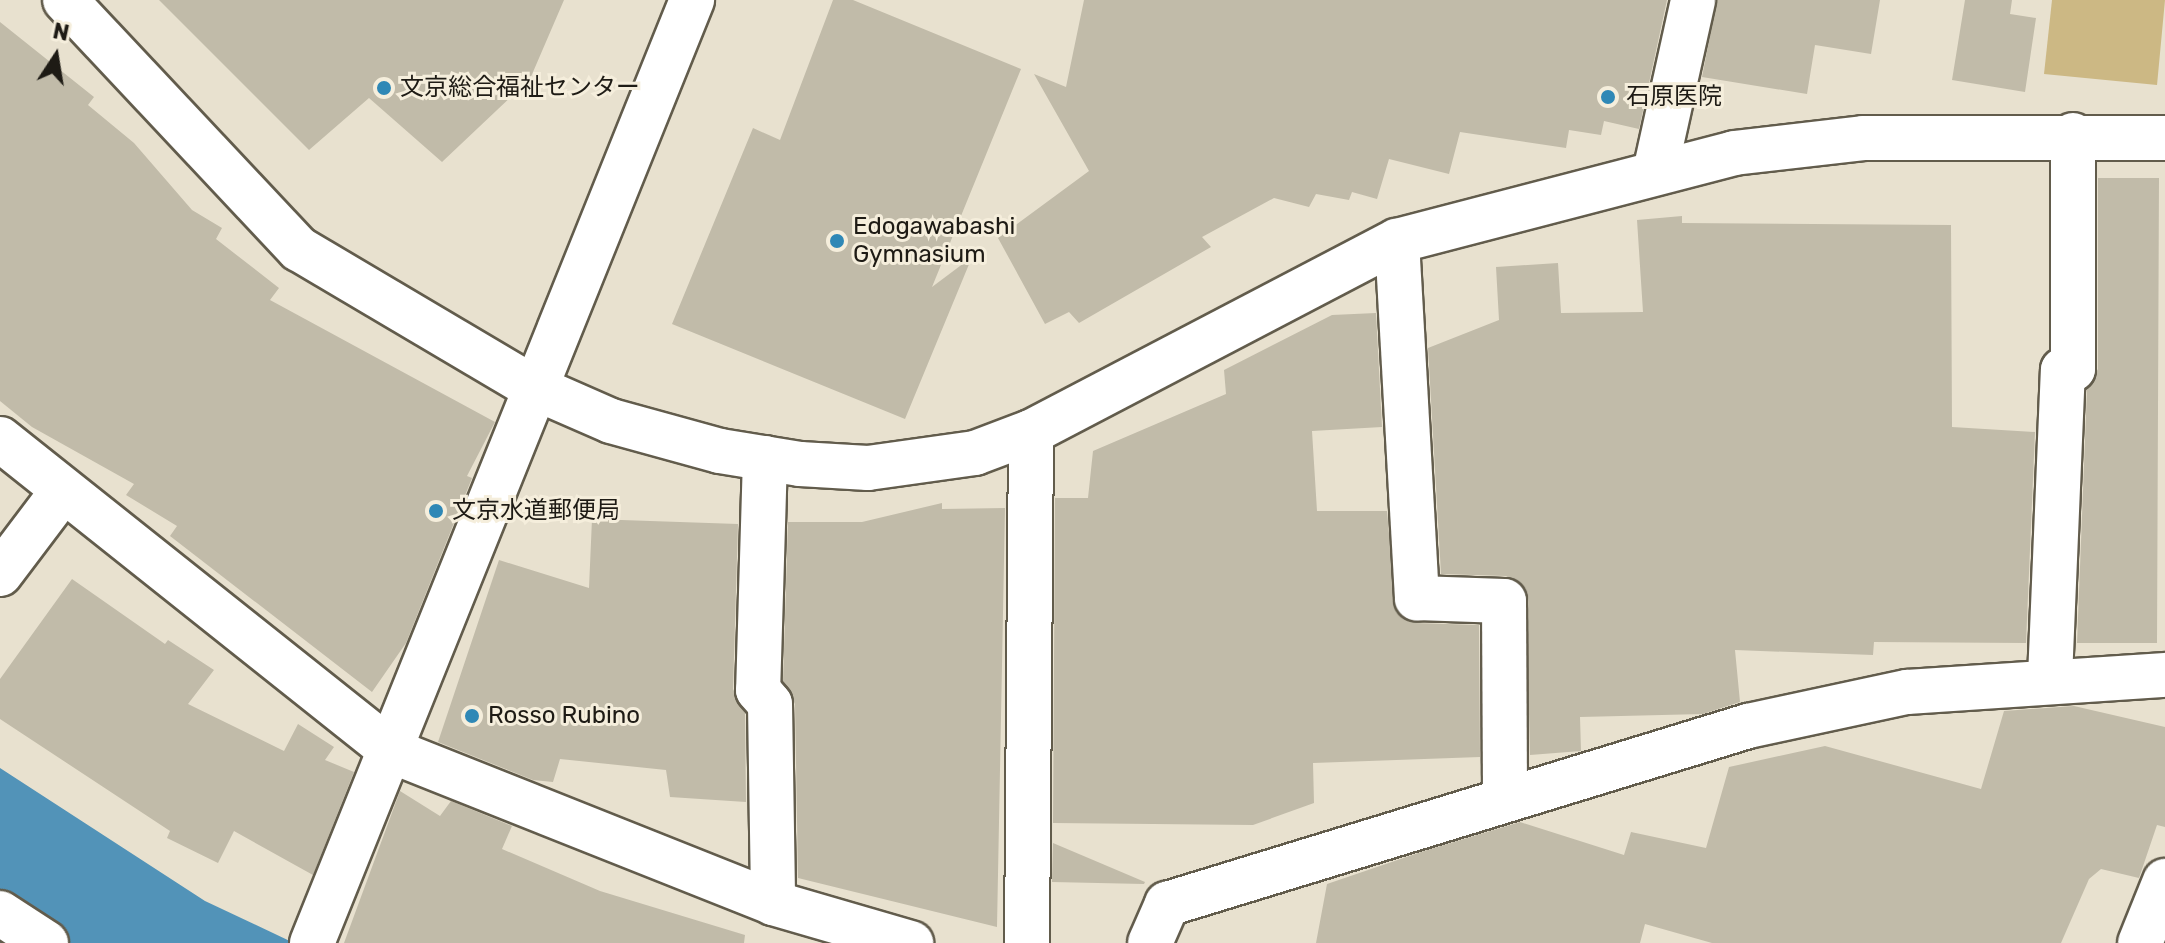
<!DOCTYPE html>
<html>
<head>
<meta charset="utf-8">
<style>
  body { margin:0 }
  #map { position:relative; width:2165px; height:943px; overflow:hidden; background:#e8e1cf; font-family:Rubik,"Noto Sans JP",sans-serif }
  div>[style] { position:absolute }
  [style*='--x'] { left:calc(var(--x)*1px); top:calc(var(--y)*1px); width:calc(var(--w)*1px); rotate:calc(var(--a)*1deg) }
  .green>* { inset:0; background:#ccb884 }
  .water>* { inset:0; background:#5293b8 }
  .building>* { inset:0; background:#c1bba9 }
  .roads { filter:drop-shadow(2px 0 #625c4c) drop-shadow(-2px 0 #625c4c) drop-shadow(0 2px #625c4c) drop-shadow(0 -2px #625c4c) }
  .minor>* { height:44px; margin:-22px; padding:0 22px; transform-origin:22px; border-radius:22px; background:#fff }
  .highway>* { height:44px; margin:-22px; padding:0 22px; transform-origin:22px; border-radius:22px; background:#fff }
  .dots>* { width:22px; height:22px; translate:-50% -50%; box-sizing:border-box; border:4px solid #f5eedc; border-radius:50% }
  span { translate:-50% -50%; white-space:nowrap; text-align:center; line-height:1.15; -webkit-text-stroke:6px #f5eedc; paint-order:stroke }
  .poi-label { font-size:24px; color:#1e1b15 }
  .left { translate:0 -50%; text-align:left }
  .north { position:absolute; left:16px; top:16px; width:80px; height:80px; -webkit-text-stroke:6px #f5eedc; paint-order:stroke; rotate:12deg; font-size:22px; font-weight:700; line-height:32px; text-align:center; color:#1e1b15 }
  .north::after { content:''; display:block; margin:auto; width:28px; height:36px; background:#1e1b15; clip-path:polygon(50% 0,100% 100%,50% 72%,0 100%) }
</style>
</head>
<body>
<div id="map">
  <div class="green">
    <i style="clip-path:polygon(2052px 0,2165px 0,2157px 85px,2044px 74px)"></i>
  </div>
  <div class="water">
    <i style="clip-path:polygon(0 768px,205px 901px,294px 943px,0 943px)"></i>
  </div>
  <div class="building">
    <i style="clip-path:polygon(159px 0,564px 0,530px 79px,442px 162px,369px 98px,309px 150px)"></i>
    <i style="clip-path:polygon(833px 0,853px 0,1021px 69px,932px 287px,972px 257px,905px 419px,672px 324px,753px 128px,780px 140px)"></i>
    <i style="clip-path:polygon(1084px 0,1667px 0,1639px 129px,1604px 121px,1601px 135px,1569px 130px,1566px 148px,1460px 132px,1449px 174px,1389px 159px,1377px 199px,1352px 192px,1349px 200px,1316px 194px,1309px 207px,1274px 198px,1202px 237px,1211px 247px,1079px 323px,1069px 312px,1045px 324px,998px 238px,1089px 171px,1034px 74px,1066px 87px)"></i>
    <i style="clip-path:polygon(1717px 0,1880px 0,1871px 54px,1815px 45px,1807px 94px,1702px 77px)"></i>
    <i style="clip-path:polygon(1965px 0,2012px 0,2010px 14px,2036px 18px,2025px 92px,1952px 80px)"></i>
    <i style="clip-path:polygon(0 22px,94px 97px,88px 105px,134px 143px,192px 210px,222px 228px,216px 239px,279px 288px,270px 300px,495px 422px,467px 476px,472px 478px,406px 643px,372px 692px,170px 536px,177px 526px,126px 495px,134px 484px,32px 427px,0 401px)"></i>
    <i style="clip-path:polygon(2098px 178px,2159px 178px,2157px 643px,2077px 643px,2087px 389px,2098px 369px)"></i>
    <i style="clip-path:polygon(1682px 216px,1682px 223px,1951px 225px,1952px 427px,2035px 432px,2026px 643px,1874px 642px,1873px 655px,1735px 650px,1740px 702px,1703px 714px,1580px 717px,1581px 751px,1530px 755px,1526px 589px,1506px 576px,1441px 574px,1428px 348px,1499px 320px,1496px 267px,1558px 263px,1561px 313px,1643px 312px,1637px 220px)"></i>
    <i style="clip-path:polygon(1376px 313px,1382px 427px,1312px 431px,1317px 511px,1387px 511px,1396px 612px,1415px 623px,1479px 625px,1480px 757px,1313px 763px,1314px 803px,1253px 825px,1053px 823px,1055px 498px,1088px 498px,1093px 451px,1226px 394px,1224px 370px,1332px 315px)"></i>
    <i style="clip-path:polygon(942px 503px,942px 509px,1005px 508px,997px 927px,798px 878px,795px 704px,783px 681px,788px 522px,862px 522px)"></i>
    <i style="clip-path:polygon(592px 519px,738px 524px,733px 689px,745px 713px,746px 802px,670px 797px,666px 770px,560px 759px,553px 782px,533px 780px,438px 742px,499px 560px,589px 588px)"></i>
    <i style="clip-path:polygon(72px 579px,165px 644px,168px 640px,214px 670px,188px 704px,284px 751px,298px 724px,334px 747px,325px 760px,354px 772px,313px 875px,234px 831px,218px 863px,167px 838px,170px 831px,0 719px,0 679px)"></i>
    <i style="clip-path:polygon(2074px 706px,2165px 727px,2165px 827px,2157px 825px,2139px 878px,2101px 869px,2089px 879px,2061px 943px,1712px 943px,1645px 924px,1640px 943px,1316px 943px,1327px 884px,1424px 851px,1520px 822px,1624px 855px,1631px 832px,1706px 848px,1729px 767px,1825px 746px,1981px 789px,2004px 711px)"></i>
    <i style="clip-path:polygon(400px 791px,440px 816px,451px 801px,512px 826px,502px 849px,600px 891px,745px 935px,744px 943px,344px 943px)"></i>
    <i style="clip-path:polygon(1053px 843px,1145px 882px,1144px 884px,1052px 882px)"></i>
  </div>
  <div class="roads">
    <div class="minor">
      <i style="--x:65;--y:0;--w:342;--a:46.8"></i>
      <i style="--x:299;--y:249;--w:269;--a:30.6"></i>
      <i style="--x:531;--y:386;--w:87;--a:23.6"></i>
      <i style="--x:611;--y:421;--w:113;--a:15.4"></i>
      <i style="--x:720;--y:451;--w:81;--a:9.2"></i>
      <i style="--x:800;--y:464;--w:68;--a:3.4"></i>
      <i style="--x:868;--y:468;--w:108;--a:-8"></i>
      <i style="--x:975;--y:453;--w:60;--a:-20.6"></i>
      <i style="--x:1031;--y:432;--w:413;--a:-27.6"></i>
      <i style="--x:1397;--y:241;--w:348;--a:-14.6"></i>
      <i style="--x:1734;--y:153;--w:130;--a:-6.6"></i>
      <i style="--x:1863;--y:138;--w:302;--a:0"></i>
      <i style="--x:1655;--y:172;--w:176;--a:-77.5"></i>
      <i style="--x:1397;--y:241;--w:358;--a:86.8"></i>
      <i style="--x:1417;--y:598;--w:87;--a:2"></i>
      <i style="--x:1504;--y:601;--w:199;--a:89.7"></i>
      <i style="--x:0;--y:439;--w:501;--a:38.52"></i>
      <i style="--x:392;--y:751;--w:410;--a:21.7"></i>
      <i style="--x:773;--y:903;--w:144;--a:16.2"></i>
      <i style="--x:765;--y:458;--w:232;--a:91.7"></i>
      <i style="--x:758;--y:690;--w:18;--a:49"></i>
      <i style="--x:770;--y:704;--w:199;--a:89.1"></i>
      <i style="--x:0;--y:574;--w:103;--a:-52.9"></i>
      <i style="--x:2050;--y:678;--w:308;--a:-87.6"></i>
      <i style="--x:2063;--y:370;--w:10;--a:-6"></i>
      <i style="--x:2073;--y:369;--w:234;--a:-90"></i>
      <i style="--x:312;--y:943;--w:1017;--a:-68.05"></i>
      <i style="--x:1027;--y:943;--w:511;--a:-89.55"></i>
      <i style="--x:1150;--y:943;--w:43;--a:-66.4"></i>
      <i style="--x:1167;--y:904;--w:608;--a:-17.03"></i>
      <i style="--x:1748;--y:726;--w:163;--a:-12.1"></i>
      <i style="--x:1907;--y:692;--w:259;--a:-3.8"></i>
      <i style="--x:2140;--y:943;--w:67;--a:-68"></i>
    </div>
    <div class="highway">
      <i style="--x:0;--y:913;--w:55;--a:33.1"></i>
    </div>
  </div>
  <div class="dots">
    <i style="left:384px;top:88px;background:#2f88b6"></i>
    <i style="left:1608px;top:97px;background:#2f88b6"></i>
    <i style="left:837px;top:241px;background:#2f88b6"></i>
    <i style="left:436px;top:511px;background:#2f88b6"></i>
    <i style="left:472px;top:716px;background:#2f88b6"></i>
  </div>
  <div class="poi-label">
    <span class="left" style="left:400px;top:88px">文京総合福祉センター</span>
    <span class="left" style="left:1626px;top:97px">石原医院</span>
    <span class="left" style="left:853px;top:241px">Edogawabashi<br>Gymnasium</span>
    <span class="left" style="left:452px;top:511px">文京水道郵便局</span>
    <span class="left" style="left:488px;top:716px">Rosso Rubino</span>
  </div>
  <div class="north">N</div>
</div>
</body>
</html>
